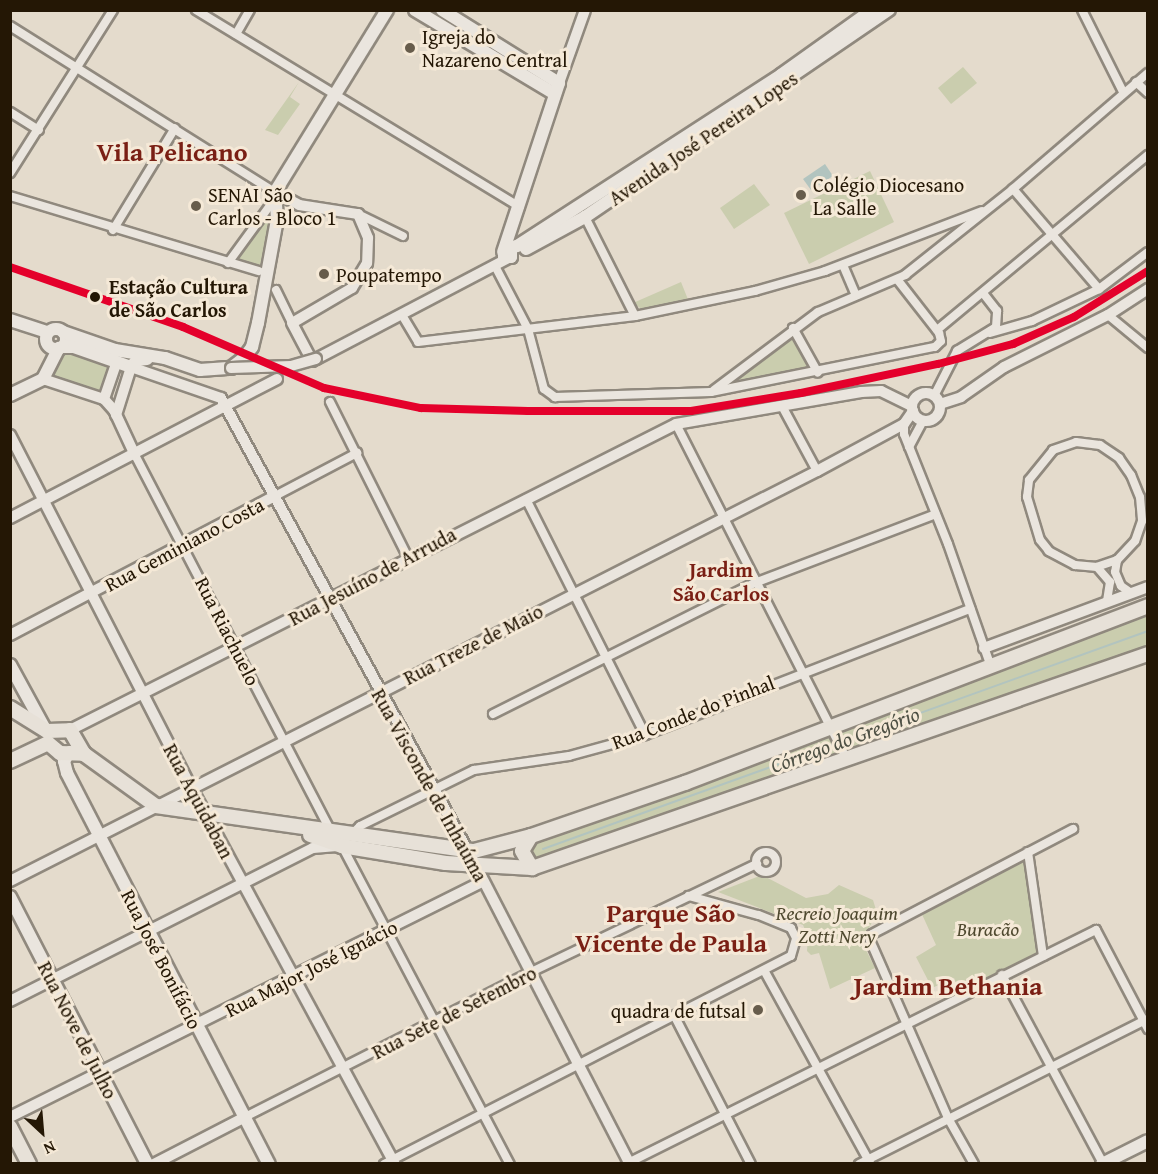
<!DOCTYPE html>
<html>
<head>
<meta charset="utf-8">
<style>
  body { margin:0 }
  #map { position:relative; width:1158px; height:1174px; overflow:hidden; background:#e4dbcc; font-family:"Gentium Book Plus",serif }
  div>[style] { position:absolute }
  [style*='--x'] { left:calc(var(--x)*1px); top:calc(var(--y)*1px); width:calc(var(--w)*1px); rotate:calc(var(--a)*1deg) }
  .green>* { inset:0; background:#cacdae }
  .water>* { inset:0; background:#b2c4bf }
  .stream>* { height:2px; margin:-1px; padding:0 1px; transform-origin:1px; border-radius:1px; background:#b2c4bf }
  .roads { filter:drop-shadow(2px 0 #90897e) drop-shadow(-2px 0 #90897e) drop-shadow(0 2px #90897e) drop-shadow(0 -2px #90897e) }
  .minor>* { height:8px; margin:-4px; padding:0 4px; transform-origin:4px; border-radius:4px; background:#eae5de }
  .minor>.ring { margin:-4px; padding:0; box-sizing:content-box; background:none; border:8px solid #eae5de; border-radius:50% }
  .tertiary>* { height:10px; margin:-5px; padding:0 5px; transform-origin:5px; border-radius:5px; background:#eae5de }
  .tertiary>.ring { margin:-5px; padding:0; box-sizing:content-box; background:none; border:10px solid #eae5de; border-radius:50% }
  .secondary>* { height:12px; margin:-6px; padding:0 6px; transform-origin:6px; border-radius:6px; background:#eae5de }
  .secondary>.ring { margin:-6px; padding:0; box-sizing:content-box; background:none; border:12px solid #eae5de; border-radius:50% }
  .primary>* { height:14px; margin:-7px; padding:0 7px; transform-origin:7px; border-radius:7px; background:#e7e1d8 }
  .bridges { filter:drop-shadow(2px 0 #90897e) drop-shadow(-2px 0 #90897e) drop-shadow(0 2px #90897e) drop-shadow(0 -2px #90897e) }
  .tertiary-bridge>* { height:10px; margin:-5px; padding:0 5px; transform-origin:5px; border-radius:5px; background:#eae5de }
  .rail-1>* { height:8px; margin:-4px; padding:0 4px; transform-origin:4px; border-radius:4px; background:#e4002b }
  .dots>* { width:16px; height:16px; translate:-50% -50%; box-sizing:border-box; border:3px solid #f5e9d7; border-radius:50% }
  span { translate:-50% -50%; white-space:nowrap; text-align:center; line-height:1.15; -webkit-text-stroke:6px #f5e9d7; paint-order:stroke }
  .poi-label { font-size:20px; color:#241705 }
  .left { translate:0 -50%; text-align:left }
  .right { translate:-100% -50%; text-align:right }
  .street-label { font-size:20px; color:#241705 }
  .stop-label { font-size:20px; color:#241705; font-weight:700 }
  .park-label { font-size:20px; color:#504a30; font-style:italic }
  .neighbourhood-label { font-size:21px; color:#7a1f14; font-weight:700 }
  .water-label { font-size:21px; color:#4e5044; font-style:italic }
  .district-label { font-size:26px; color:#7a1f14; font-weight:700 }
  .frame { position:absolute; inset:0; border:12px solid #241705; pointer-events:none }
  .north { position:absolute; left:12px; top:1102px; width:60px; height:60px; -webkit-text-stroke:4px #f5e9d7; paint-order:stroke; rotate:154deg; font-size:16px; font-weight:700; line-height:24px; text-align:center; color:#241705 }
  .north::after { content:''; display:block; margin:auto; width:21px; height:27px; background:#241705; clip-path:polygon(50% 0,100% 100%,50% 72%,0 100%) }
</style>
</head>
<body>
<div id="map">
  <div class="green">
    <i style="clip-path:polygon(963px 67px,977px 83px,951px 104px,938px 88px)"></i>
    <i style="clip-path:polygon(299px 82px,290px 97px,300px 104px,278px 135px,265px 130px)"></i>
    <i style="clip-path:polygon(870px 171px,894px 222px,809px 264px,784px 213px)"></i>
    <i style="clip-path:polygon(754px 184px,770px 205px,734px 229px,720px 208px)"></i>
    <i style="clip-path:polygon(268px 214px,272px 215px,264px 269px,237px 260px)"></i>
    <i style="clip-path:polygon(681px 282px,689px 302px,643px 310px,633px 303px)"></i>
    <i style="clip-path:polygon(789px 335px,810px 368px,731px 384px,731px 380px)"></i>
    <i style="clip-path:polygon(66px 351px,112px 362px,101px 394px,50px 376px)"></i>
    <i style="clip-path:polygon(1147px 613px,1147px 646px,851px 753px,839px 734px)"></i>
    <i style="clip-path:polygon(828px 734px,839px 756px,538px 864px,526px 849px,528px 844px)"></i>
    <i style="clip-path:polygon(1025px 856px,1041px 955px,960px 993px,954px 978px,932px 988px,916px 957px,936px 945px,920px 910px)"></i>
    <i style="clip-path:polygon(762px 875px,806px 898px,828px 894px,839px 885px,873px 900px,877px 913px,865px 935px,865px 948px,875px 968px,830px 989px,819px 953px,811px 955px,807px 951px,808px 937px,803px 925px,718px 892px)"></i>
  </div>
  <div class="water">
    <i style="clip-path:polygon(825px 164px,833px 176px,811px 190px,803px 179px)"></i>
  </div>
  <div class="stream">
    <i style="--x:543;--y:849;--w:643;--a:-19.82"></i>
  </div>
  <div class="roads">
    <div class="minor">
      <i style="--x:196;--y:10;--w:379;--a:31.3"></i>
      <i style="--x:1082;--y:10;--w:92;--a:63.4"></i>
      <i style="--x:10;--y:26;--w:313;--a:32.1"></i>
      <i style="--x:275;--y:192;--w:13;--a:108"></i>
      <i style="--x:271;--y:204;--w:73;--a:126.1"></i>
      <i style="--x:236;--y:34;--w:28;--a:-60"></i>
      <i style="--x:1136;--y:82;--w:16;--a:43"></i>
      <i style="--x:10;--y:112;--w:34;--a:32"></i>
      <i style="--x:10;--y:173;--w:193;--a:-57.7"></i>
      <i style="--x:1013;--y:189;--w:132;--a:49.3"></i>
      <i style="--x:10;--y:196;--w:260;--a:16.8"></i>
      <i style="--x:358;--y:214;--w:50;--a:26.1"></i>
      <i style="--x:584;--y:215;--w:113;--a:63.2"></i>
      <i style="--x:113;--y:230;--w:119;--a:-58.7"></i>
      <i style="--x:843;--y:265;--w:33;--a:67"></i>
      <i style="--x:495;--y:266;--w:71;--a:62.4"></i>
      <i style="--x:528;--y:329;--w:62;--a:75.1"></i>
      <i style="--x:544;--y:389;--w:14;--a:36"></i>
      <i style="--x:555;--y:397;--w:156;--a:-1.8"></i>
      <i style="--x:711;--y:392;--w:228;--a:-11.4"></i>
      <i style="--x:935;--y:347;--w:8;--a:-45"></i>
      <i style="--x:941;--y:341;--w:8;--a:-104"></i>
      <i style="--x:939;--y:333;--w:68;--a:-127.9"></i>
      <i style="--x:276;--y:290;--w:37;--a:64"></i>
      <i style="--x:402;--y:315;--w:31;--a:59"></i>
      <i style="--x:418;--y:342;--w:219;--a:-6.8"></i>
      <i style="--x:635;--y:316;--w:123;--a:-11.8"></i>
      <i style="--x:755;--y:291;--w:73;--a:-15.9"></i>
      <i style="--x:825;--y:271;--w:168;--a:-20.9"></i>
      <i style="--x:1108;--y:315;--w:52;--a:39.5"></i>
      <i style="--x:793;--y:328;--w:51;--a:60.9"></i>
      <i style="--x:937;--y:330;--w:274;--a:-39.7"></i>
      <i style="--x:990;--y:333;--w:44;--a:-15.9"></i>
      <i style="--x:1032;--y:321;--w:74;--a:-25.5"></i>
      <i style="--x:1099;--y:289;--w:61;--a:-37.1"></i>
      <i style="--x:714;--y:390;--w:130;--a:-36.9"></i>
      <i style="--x:818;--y:312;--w:95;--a:-23"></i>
      <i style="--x:905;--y:275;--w:138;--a:-38.5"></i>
      <i style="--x:1013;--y:189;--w:178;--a:-40.7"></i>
      <i style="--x:934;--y:396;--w:51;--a:-62.9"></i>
      <i style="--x:957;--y:351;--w:46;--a:-31.6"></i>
      <i style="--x:996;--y:327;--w:16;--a:-86"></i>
      <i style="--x:997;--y:311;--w:23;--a:-128"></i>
      <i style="--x:330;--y:402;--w:174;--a:63.4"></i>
      <i style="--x:782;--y:406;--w:74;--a:61.7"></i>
      <i style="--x:676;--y:424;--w:377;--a:63"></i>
      <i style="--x:904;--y:424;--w:10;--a:90"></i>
      <i style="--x:904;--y:434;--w:118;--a:68.2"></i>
      <i style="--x:948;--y:544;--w:127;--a:70.7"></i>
      <i style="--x:909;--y:447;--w:30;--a:-62"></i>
      <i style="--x:135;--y:455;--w:426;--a:62.5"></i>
      <i style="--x:275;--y:496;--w:93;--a:-27.7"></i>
      <i style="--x:526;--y:499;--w:264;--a:63.2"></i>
      <i style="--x:1117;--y:560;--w:21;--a:161"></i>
      <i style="--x:1097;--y:567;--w:22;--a:-175"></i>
      <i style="--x:1075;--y:565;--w:30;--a:-152"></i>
      <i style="--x:1049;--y:551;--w:14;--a:-129"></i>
      <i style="--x:1040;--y:540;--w:45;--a:-106.8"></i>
      <i style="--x:1027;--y:497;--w:17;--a:-83"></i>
      <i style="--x:1029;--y:480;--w:38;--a:-51"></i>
      <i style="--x:1053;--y:450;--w:24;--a:-19"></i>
      <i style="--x:1076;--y:442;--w:24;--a:7"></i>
      <i style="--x:1100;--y:445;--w:23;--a:34"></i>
      <i style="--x:1119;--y:458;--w:21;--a:55"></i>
      <i style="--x:1131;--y:475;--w:24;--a:68"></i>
      <i style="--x:1140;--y:497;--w:24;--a:85"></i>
      <i style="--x:1142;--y:521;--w:21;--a:109"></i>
      <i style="--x:1135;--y:541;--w:26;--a:133"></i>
      <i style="--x:1117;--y:560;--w:12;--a:99"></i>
      <i style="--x:1115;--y:572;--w:15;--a:67"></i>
      <i style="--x:1121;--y:586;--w:12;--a:35"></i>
      <i style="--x:1097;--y:567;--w:20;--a:49"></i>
      <i style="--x:1110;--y:582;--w:20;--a:99"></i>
      <i style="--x:493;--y:714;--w:295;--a:-26.6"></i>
      <i style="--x:757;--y:582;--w:191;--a:-20.8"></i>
      <i style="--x:352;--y:834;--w:11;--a:-45"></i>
      <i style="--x:360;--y:826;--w:127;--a:-26.2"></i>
      <i style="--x:474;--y:770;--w:96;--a:-8.4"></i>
      <i style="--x:569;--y:756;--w:79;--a:-15.4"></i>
      <i style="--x:645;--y:735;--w:349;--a:-21.2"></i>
      <i style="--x:342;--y:846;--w:360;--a:62.2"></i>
      <i style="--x:1028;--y:852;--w:105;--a:81.8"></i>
      <i class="ring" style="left:756px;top:852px;width:12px;height:12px"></i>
      <i style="--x:765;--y:972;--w:218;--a:61.2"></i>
      <i style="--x:1002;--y:975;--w:213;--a:61.8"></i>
      <i style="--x:675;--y:1017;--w:165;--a:62.7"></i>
      <i style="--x:245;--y:1117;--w:318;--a:-26.9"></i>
      <i style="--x:529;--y:973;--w:253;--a:-25.6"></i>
      <i style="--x:384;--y:1164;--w:457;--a:-27.1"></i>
      <i style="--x:791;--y:956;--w:19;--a:-74"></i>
      <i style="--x:796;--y:938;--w:11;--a:-117"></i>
      <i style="--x:791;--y:928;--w:35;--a:-158"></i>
      <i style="--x:758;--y:915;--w:72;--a:-164.6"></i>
      <i style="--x:626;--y:1164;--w:525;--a:-26.47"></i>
      <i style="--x:1096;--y:930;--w:112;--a:62.3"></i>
      <i style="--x:859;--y:1164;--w:322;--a:-26.7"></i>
      <i style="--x:974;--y:1164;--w:53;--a:-119.5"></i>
      <i style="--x:948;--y:1118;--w:194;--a:-113.7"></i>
      <i style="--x:870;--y:940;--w:6;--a:-72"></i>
      <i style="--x:872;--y:934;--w:227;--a:-27.6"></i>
    </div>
    <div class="tertiary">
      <i style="--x:559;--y:83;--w:77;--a:-70.4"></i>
      <i style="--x:275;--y:192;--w:27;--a:28"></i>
      <i style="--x:299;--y:205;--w:60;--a:8.7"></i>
      <i style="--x:358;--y:214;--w:26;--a:67"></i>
      <i style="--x:368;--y:238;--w:25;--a:92"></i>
      <i style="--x:367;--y:263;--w:29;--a:121"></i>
      <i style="--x:352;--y:288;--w:69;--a:149.7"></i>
      <i style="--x:292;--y:323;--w:43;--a:62.2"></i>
      <i style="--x:312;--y:361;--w:6;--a:-31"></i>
      <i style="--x:316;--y:359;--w:217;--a:-27.7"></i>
      <i style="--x:43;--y:379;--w:64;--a:18.2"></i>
      <i style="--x:104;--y:399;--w:15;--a:48"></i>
      <i style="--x:114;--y:410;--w:50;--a:65"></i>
      <i class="ring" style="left:912px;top:393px;width:18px;height:18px"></i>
      <i style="--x:104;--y:399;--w:40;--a:-71.1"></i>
      <i style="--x:940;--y:404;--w:22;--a:-18"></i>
      <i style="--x:961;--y:397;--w:52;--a:-34.9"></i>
      <i style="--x:1004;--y:367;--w:116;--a:-26.6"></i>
      <i style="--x:1108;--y:315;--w:48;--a:-33"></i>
      <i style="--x:116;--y:415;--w:50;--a:-72.6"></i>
      <i style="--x:131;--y:367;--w:95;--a:19"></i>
      <i style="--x:221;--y:398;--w:533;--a:61.42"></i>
      <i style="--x:476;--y:866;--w:335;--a:62.7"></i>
      <i style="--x:10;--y:435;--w:396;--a:62.8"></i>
      <i style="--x:191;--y:787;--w:429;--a:61.6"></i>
      <i style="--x:10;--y:518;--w:301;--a:-27.5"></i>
      <i style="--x:10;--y:635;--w:299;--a:-27.7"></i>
      <i style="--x:984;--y:648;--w:175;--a:-20.4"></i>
      <i style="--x:70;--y:730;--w:679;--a:-26.79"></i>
      <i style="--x:676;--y:424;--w:188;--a:-9.8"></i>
      <i style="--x:861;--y:392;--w:20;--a:-3"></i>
      <i style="--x:881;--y:391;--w:34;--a:26"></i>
      <i style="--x:10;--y:881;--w:905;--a:-26.93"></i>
      <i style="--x:817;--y:471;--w:99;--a:-28.4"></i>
      <i style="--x:904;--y:424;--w:16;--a:-55"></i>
      <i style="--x:10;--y:1001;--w:339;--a:-26.8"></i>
      <i style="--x:313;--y:848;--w:24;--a:-5"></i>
      <i style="--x:10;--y:1117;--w:527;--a:-26.47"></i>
      <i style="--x:154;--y:1164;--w:102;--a:-27.3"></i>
    </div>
    <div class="secondary">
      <i style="--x:415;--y:10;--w:163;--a:31"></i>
      <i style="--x:442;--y:10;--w:138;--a:32"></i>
      <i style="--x:559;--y:83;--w:178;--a:108.3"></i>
      <i style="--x:526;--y:249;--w:67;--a:-28.5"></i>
      <i style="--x:585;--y:217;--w:368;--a:-34.3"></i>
      <i style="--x:511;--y:250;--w:7;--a:90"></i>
      <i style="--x:511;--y:257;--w:7;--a:180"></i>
      <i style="--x:504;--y:257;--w:8;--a:-83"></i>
      <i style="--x:505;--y:249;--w:12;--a:-14"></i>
      <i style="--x:517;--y:246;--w:315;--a:-32.9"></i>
      <i style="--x:781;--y:75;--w:112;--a:-35.5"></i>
      <i style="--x:10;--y:320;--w:40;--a:18"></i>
      <i class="ring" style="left:46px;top:329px;width:8px;height:8px"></i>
      <i style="--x:63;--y:332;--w:55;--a:19.1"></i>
      <i style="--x:115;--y:350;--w:51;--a:9.1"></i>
      <i style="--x:165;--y:358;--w:37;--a:19"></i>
      <i style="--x:200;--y:370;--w:31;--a:-4"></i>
      <i style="--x:231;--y:368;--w:16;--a:-38"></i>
      <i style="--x:244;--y:358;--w:14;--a:-54"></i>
      <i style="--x:252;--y:347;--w:25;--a:-76"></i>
      <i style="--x:258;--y:323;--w:106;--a:-79.6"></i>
      <i style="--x:277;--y:219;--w:27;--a:-94"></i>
      <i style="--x:275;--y:192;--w:214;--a:-58.4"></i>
      <i style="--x:62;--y:347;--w:12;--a:0"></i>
      <i style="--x:74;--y:347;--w:60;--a:19.3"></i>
      <i style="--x:131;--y:367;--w:9;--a:-49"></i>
      <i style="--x:137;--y:360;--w:10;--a:-6"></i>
      <i style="--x:10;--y:395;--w:37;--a:-26"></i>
      <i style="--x:43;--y:379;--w:35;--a:-63"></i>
      <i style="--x:10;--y:665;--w:71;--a:61.3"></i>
      <i style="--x:70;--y:752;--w:11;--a:124"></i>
      <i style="--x:64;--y:761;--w:12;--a:76"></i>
      <i style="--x:67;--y:773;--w:440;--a:62.7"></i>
      <i style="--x:10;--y:897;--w:300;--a:62.8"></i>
      <i style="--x:1102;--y:1164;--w:51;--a:-26.6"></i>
    </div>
    <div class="primary">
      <i style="--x:10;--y:708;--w:44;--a:31.9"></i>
      <i style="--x:47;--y:731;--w:23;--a:-2"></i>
      <i style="--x:70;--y:730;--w:28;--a:60"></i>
      <i style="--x:84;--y:754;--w:89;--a:35.8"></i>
      <i style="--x:156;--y:806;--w:321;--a:8.1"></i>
      <i style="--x:474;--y:851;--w:59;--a:-14.7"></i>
      <i style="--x:531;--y:836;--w:163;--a:-19"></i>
      <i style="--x:685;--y:783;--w:496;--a:-20.9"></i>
      <i style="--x:10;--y:761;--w:42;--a:-25.3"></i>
      <i style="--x:48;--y:743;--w:16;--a:40"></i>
      <i style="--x:60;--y:753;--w:24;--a:2"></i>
      <i style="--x:310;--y:835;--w:34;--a:19"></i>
      <i style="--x:342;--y:846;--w:105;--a:9.3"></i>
      <i style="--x:446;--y:863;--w:86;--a:3.3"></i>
      <i style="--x:532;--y:868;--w:652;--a:-19.16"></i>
      <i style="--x:531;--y:836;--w:17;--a:121"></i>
      <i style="--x:522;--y:851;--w:20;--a:60"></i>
      <i style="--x:10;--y:1127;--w:42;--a:62.8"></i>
    </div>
  </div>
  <div class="bridges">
    <div class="tertiary-bridge">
      <i style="--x:231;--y:368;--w:60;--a:-1.9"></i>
      <i style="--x:291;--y:366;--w:26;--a:-16"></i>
    </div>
  </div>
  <div class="rail-1">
    <i style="--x:10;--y:267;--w:183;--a:19.1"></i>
    <i style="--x:183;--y:327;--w:154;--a:23.4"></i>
    <i style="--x:324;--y:388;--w:99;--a:11.7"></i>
    <i style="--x:421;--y:408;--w:107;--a:1.6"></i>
    <i style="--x:528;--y:411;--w:163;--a:0"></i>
    <i style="--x:691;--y:411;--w:111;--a:-9.3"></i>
    <i style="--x:801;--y:393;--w:140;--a:-12"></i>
    <i style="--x:938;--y:364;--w:78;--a:-14.9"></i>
    <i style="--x:1013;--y:344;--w:67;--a:-23.9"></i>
    <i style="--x:1074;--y:317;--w:87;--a:-31.9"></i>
  </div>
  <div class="dots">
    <i style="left:410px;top:48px;background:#675c4b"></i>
    <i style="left:801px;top:195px;background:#675c4b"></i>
    <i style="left:196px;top:206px;background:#675c4b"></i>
    <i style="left:324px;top:274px;background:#675c4b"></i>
    <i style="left:95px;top:297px;background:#241705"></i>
    <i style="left:758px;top:1010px;background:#675c4b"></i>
  </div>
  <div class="poi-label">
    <span class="left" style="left:422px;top:48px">Igreja do<br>Nazareno Central</span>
    <span class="left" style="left:813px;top:196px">Colégio Diocesano<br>La Salle</span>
    <span class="left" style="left:208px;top:206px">SENAI São<br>Carlos - Bloco 1</span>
    <span class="left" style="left:336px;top:274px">Poupatempo</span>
    <span class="right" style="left:746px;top:1010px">quadra de futsal</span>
  </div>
  <div class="street-label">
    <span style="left:703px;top:138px;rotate:-34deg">Avenida José Pereira Lopes</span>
    <span style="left:184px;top:544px;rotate:-28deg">Rua Geminiano Costa</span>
    <span style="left:372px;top:576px;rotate:-28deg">Rua Jesuíno de Arruda</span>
    <span style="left:228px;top:631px;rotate:63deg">Rua Riachuelo</span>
    <span style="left:473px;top:644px;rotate:-27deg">Rua Treze de Maio</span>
    <span style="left:693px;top:712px;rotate:-21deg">Rua Conde do Pinhal</span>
    <span style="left:430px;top:785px;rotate:61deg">Rua Visconde de Inhaúma</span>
    <span style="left:199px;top:801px;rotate:62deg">Rua Aquidaban</span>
    <span style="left:162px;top:959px;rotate:63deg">Rua José Bonifácio</span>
    <span style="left:311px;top:968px;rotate:-27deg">Rua Major José Ignácio</span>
    <span style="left:454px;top:1012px;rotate:-27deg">Rua Sete de Setembro</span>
    <span style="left:78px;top:1030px;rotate:63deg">Rua Nove de Julho</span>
  </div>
  <div class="stop-label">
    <span class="left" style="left:109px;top:298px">Estação Cultura<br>de São Carlos</span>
  </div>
  <div class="park-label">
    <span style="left:837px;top:924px">Recreio Joaquim<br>Zotti Nery</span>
    <span style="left:988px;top:928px">Buracão</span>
  </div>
  <div class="neighbourhood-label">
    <span style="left:721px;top:582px">Jardim<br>São Carlos</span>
  </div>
  <div class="water-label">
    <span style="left:845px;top:740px;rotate:-20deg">Córrego do Gregório</span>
  </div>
  <div class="district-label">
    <span style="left:172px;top:152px">Vila Pelicano</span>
    <span style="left:671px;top:928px">Parque São<br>Vicente de Paula</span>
    <span style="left:948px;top:986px">Jardim Bethania</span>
  </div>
  <div class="frame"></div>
  <div class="north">N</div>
</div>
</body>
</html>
